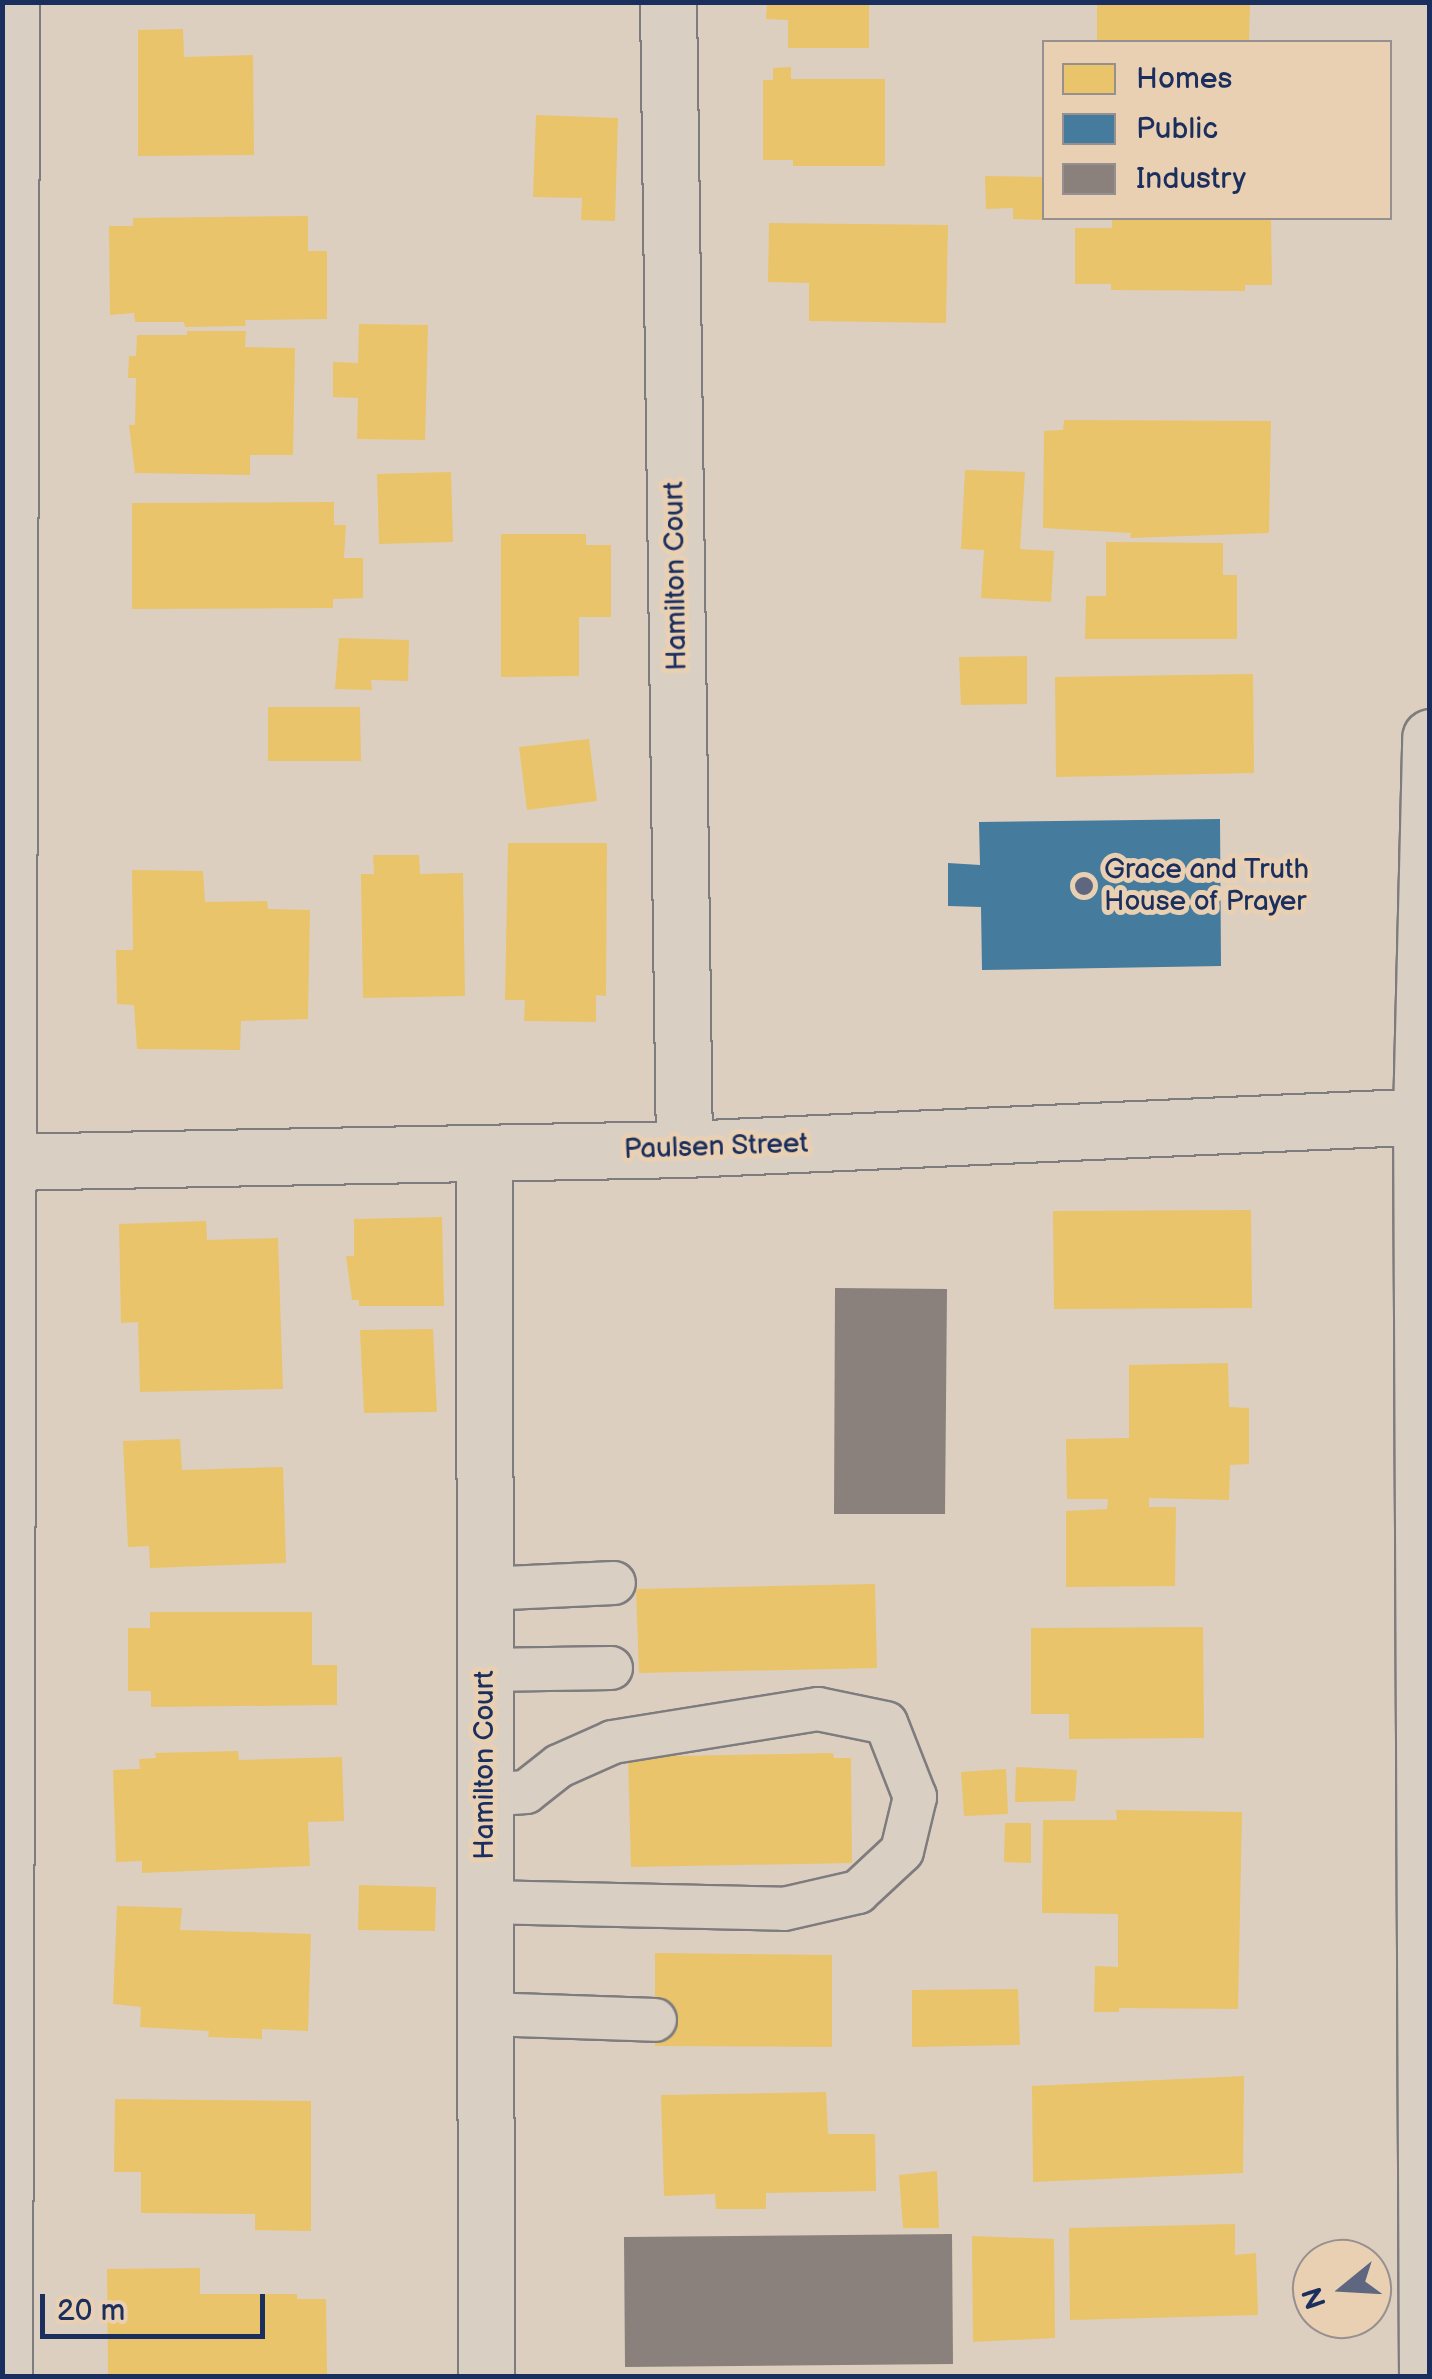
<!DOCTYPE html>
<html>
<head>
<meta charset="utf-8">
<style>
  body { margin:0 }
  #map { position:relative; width:1432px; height:2379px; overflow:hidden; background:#ddcfbf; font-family:"Balsamiq Sans",sans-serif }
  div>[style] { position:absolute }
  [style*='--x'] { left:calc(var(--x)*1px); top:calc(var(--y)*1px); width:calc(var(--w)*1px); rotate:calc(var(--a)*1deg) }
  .homes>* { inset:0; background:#e9c46a }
  .public>* { inset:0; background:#457b9d }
  .industry>* { inset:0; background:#8a817c }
  .roads { filter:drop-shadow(2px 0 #7e7c7e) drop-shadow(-2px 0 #7e7c7e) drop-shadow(0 2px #7e7c7e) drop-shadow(0 -2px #7e7c7e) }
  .service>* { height:42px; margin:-21px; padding:0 21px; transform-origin:21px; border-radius:21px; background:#d9cfc3 }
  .minor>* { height:55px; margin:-27.5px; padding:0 27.5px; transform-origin:27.5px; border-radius:27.5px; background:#d9cfc3 }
  .tertiary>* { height:55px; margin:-27.5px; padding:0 27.5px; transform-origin:27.5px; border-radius:27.5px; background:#d9cfc3 }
  .secondary>* { height:55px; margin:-27.5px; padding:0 27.5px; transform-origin:27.5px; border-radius:27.5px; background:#d9cfc3 }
  .dots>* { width:28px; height:28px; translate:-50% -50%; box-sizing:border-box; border:5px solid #ead0b2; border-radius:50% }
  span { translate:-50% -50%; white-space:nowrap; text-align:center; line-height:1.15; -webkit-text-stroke:10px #ead0b2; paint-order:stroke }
  .street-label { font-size:28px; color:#1b2f5e }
  .poi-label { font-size:28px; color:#1b2f5e }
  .left { translate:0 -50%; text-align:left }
  .frame { position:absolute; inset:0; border:5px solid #1b2f5e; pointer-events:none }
  .legend { position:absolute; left:1042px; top:40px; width:350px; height:180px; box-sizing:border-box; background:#ead0b2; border:2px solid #979090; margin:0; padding:12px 18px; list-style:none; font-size:30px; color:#1b2f5e }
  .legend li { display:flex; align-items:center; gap:20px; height:50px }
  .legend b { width:50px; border:2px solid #979090 }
  .north { position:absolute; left:1292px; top:2239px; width:100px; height:100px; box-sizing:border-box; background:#ead0b2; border:2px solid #979090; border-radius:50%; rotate:252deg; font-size:28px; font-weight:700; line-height:40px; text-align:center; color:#1b2f5e }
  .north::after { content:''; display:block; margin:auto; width:35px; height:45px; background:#5f6780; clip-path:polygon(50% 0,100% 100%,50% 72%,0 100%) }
  .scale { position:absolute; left:40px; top:2294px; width:225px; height:45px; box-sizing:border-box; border:5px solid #1b2f5e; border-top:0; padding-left:12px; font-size:30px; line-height:35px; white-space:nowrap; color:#1b2f5e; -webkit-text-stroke:8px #ead0b2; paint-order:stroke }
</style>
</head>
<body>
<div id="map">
  <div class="homes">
    <i style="clip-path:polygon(767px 2px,869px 2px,869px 48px,788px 48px,788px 20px,766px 19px)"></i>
    <i style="clip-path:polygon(1097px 2px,1250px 2px,1249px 42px,1097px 42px)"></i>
    <i style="clip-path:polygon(183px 29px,184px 57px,253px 55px,254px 155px,138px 156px,138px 30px)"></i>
    <i style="clip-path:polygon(791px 67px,791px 79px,885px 79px,885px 166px,793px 166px,793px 160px,763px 160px,763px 80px,773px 80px,773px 68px)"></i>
    <i style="clip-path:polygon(536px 115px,618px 118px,615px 221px,581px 220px,582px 198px,533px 197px)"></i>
    <i style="clip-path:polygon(985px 176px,1044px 177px,1044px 220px,1013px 219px,1013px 208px,986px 209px)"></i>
    <i style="clip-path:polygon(308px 216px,308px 251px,327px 251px,327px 319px,245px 320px,246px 326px,185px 327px,184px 322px,135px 322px,134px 313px,110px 315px,109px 226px,133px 226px,133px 218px)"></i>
    <i style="clip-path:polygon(1112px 218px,1271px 218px,1272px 285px,1245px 285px,1245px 291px,1111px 290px,1111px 284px,1075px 284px,1075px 228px,1112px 228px)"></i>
    <i style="clip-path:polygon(769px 223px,948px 225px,946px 323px,809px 321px,809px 283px,768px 282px)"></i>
    <i style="clip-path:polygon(359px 324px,428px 325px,425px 440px,357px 439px,358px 398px,333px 397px,333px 362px,358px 363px)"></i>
    <i style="clip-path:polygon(187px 331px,246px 331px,245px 347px,295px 348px,293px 455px,250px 455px,250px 475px,135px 473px,129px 425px,135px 425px,136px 378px,128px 378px,129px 356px,136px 356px,137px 335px,187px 335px)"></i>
    <i style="clip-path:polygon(1064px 420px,1271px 421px,1269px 533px,1130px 538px,1131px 533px,1043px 528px,1044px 431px,1063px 430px)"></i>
    <i style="clip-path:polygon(965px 470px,1025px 472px,1020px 549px,1054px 551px,1051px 602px,981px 598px,984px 550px,961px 549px)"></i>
    <i style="clip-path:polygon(451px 472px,453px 542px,379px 544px,377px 474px)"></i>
    <i style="clip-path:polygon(334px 502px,334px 525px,346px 525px,344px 558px,363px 558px,363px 598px,333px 599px,333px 608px,132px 609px,132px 503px)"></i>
    <i style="clip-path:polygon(501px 534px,586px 534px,586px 545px,611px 545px,611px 617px,579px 617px,579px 676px,501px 677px)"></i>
    <i style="clip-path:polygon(1106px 542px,1223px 543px,1223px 575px,1237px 575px,1237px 639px,1085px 639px,1086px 596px,1106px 596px)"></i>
    <i style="clip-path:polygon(339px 638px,409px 640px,408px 681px,371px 680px,372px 690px,335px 689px)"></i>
    <i style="clip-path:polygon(1027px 656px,1027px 704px,961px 705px,959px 657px)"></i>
    <i style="clip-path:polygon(1253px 674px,1254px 773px,1056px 777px,1055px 677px)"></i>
    <i style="clip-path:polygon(268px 707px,360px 707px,361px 761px,268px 761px)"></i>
    <i style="clip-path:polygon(589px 739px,597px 801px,527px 810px,519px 747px)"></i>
    <i style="clip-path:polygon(508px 843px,607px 843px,606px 996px,596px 995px,596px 1022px,524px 1021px,525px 1000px,505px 1000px)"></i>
    <i style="clip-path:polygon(373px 855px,419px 855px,420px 874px,463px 873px,465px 996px,363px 998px,361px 874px,374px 874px)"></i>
    <i style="clip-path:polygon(132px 870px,203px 871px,205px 902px,267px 901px,268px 909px,310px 910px,308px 1019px,241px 1021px,240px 1050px,137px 1049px,134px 1005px,117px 1004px,116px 950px,133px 950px)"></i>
    <i style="clip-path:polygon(1251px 1210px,1252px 1308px,1054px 1309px,1053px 1211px)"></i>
    <i style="clip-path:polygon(442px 1217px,444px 1306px,359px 1306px,359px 1300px,352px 1300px,346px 1256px,354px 1256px,354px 1219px)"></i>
    <i style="clip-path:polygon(206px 1221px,207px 1240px,278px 1238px,283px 1389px,140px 1392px,138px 1322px,121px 1323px,119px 1224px)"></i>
    <i style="clip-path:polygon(433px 1329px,437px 1412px,364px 1413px,360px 1330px)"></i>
    <i style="clip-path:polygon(1228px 1363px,1229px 1407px,1249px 1408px,1249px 1464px,1230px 1465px,1229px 1500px,1149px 1498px,1149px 1507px,1176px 1507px,1175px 1586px,1066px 1587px,1066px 1511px,1107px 1509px,1108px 1499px,1067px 1499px,1066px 1439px,1129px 1438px,1129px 1365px)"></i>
    <i style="clip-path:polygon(180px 1439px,182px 1470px,283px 1467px,286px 1563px,150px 1568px,149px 1546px,128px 1547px,123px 1441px)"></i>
    <i style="clip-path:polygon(875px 1584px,877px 1668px,639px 1673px,636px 1589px)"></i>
    <i style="clip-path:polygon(150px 1612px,312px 1612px,312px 1665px,337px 1665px,337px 1705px,151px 1707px,151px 1691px,128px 1691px,128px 1628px,150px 1628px)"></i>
    <i style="clip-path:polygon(1203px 1627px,1204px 1738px,1069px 1739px,1069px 1714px,1031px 1714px,1031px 1628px)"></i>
    <i style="clip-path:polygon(238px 1751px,239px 1760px,342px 1757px,344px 1821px,308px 1822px,310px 1866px,142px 1873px,142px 1861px,116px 1862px,113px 1770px,140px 1769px,139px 1759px,156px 1758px,155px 1753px)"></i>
    <i style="clip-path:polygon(833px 1753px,834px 1758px,851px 1758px,852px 1863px,631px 1867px,628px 1757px)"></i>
    <i style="clip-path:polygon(1016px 1767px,1077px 1770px,1075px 1801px,1015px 1802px)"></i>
    <i style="clip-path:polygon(1006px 1769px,1008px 1814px,964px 1816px,961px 1772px)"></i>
    <i style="clip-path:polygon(1116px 1810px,1242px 1812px,1238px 2009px,1119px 2008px,1119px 2012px,1094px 2012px,1095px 1966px,1118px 1967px,1118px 1914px,1042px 1913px,1043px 1820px,1117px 1820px)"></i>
    <i style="clip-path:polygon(1005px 1823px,1031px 1823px,1031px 1863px,1004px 1862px)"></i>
    <i style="clip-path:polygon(359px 1885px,436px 1887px,435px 1931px,358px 1930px)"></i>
    <i style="clip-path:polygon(117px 1906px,182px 1908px,180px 1930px,311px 1934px,308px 2031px,262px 2029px,262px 2039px,208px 2037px,209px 2031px,140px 2027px,141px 2007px,113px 2004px)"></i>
    <i style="clip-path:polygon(655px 1953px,832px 1955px,832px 2047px,655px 2046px)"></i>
    <i style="clip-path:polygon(1018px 1989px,1020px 2045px,912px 2047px,912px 1990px)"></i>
    <i style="clip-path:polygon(1244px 2076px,1243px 2173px,1033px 2182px,1032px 2086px)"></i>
    <i style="clip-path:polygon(826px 2092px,828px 2134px,875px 2134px,876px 2191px,766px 2193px,766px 2209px,716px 2209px,715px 2194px,664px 2196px,661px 2095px)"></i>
    <i style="clip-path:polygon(115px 2099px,311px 2101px,311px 2231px,255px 2230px,255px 2214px,141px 2213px,141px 2172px,114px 2172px)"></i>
    <i style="clip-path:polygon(937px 2171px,939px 2228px,903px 2228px,899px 2175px)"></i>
    <i style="clip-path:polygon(1235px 2224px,1235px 2255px,1256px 2253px,1258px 2315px,1070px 2320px,1069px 2228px)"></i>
    <i style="clip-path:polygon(972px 2236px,1054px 2239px,1055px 2338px,973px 2342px)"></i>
    <i style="clip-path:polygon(200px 2268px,200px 2294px,297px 2294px,297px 2299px,326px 2299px,327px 2376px,108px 2376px,107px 2269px)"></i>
  </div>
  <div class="public">
    <i style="clip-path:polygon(1220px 819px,1221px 966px,982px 970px,981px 907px,948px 906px,948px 863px,980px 865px,979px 822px)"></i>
  </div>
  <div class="industry">
    <i style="clip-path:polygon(835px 1288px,947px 1289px,945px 1514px,834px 1514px)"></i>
    <i style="clip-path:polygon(952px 2234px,953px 2364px,625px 2367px,624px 2237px)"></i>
  </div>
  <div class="roads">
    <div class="service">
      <i style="--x:485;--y:1589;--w:129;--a:-2.7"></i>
      <i style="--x:485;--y:1670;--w:126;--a:-0.9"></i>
      <i style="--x:485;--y:1902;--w:299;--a:1.3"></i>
      <i style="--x:784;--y:1909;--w:76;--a:-12.9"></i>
      <i style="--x:858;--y:1892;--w:60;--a:-43"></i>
      <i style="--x:902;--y:1851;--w:56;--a:-76.5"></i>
      <i style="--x:915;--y:1797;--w:79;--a:-111.4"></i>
      <i style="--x:886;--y:1723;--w:69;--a:-168.4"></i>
      <i style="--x:818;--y:1709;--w:208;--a:170.9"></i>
      <i style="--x:613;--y:1742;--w:59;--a:156"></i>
      <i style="--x:559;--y:1766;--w:42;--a:141.8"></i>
      <i style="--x:526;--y:1792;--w:41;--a:175.8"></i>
      <i style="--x:486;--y:2014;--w:169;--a:2"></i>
    </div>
    <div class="minor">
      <i style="--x:668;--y:2;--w:1147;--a:89.2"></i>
      <i style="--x:484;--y:1153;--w:1223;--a:89.91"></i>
      <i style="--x:4;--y:2376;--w:2374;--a:-89.83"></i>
    </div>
    <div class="tertiary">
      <i style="--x:2;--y:1162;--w:682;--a:-1.09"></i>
      <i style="--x:684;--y:1149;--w:747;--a:-2.53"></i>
    </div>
    <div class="secondary">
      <i style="--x:1427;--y:2376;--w:1260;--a:-90.27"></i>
      <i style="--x:1421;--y:1116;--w:379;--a:-88.6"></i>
    </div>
  </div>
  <div class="dots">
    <i style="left:1084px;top:886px;background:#5f6780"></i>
  </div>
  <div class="street-label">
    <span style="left:676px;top:576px;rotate:-91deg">Hamilton Court</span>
    <span style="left:716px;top:1147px;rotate:-2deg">Paulsen Street</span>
    <span style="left:485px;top:1765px;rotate:-90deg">Hamilton Court</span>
  </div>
  <div class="poi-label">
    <span class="left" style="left:1104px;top:886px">Grace and Truth<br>House of Prayer</span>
  </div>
  <div class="frame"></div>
  <ul class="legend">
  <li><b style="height:28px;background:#e9c46a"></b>Homes</li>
  <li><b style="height:28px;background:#457b9d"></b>Public</li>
  <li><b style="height:28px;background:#8a817c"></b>Industry</li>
  </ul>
  <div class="north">N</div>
  <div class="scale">20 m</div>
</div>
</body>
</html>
